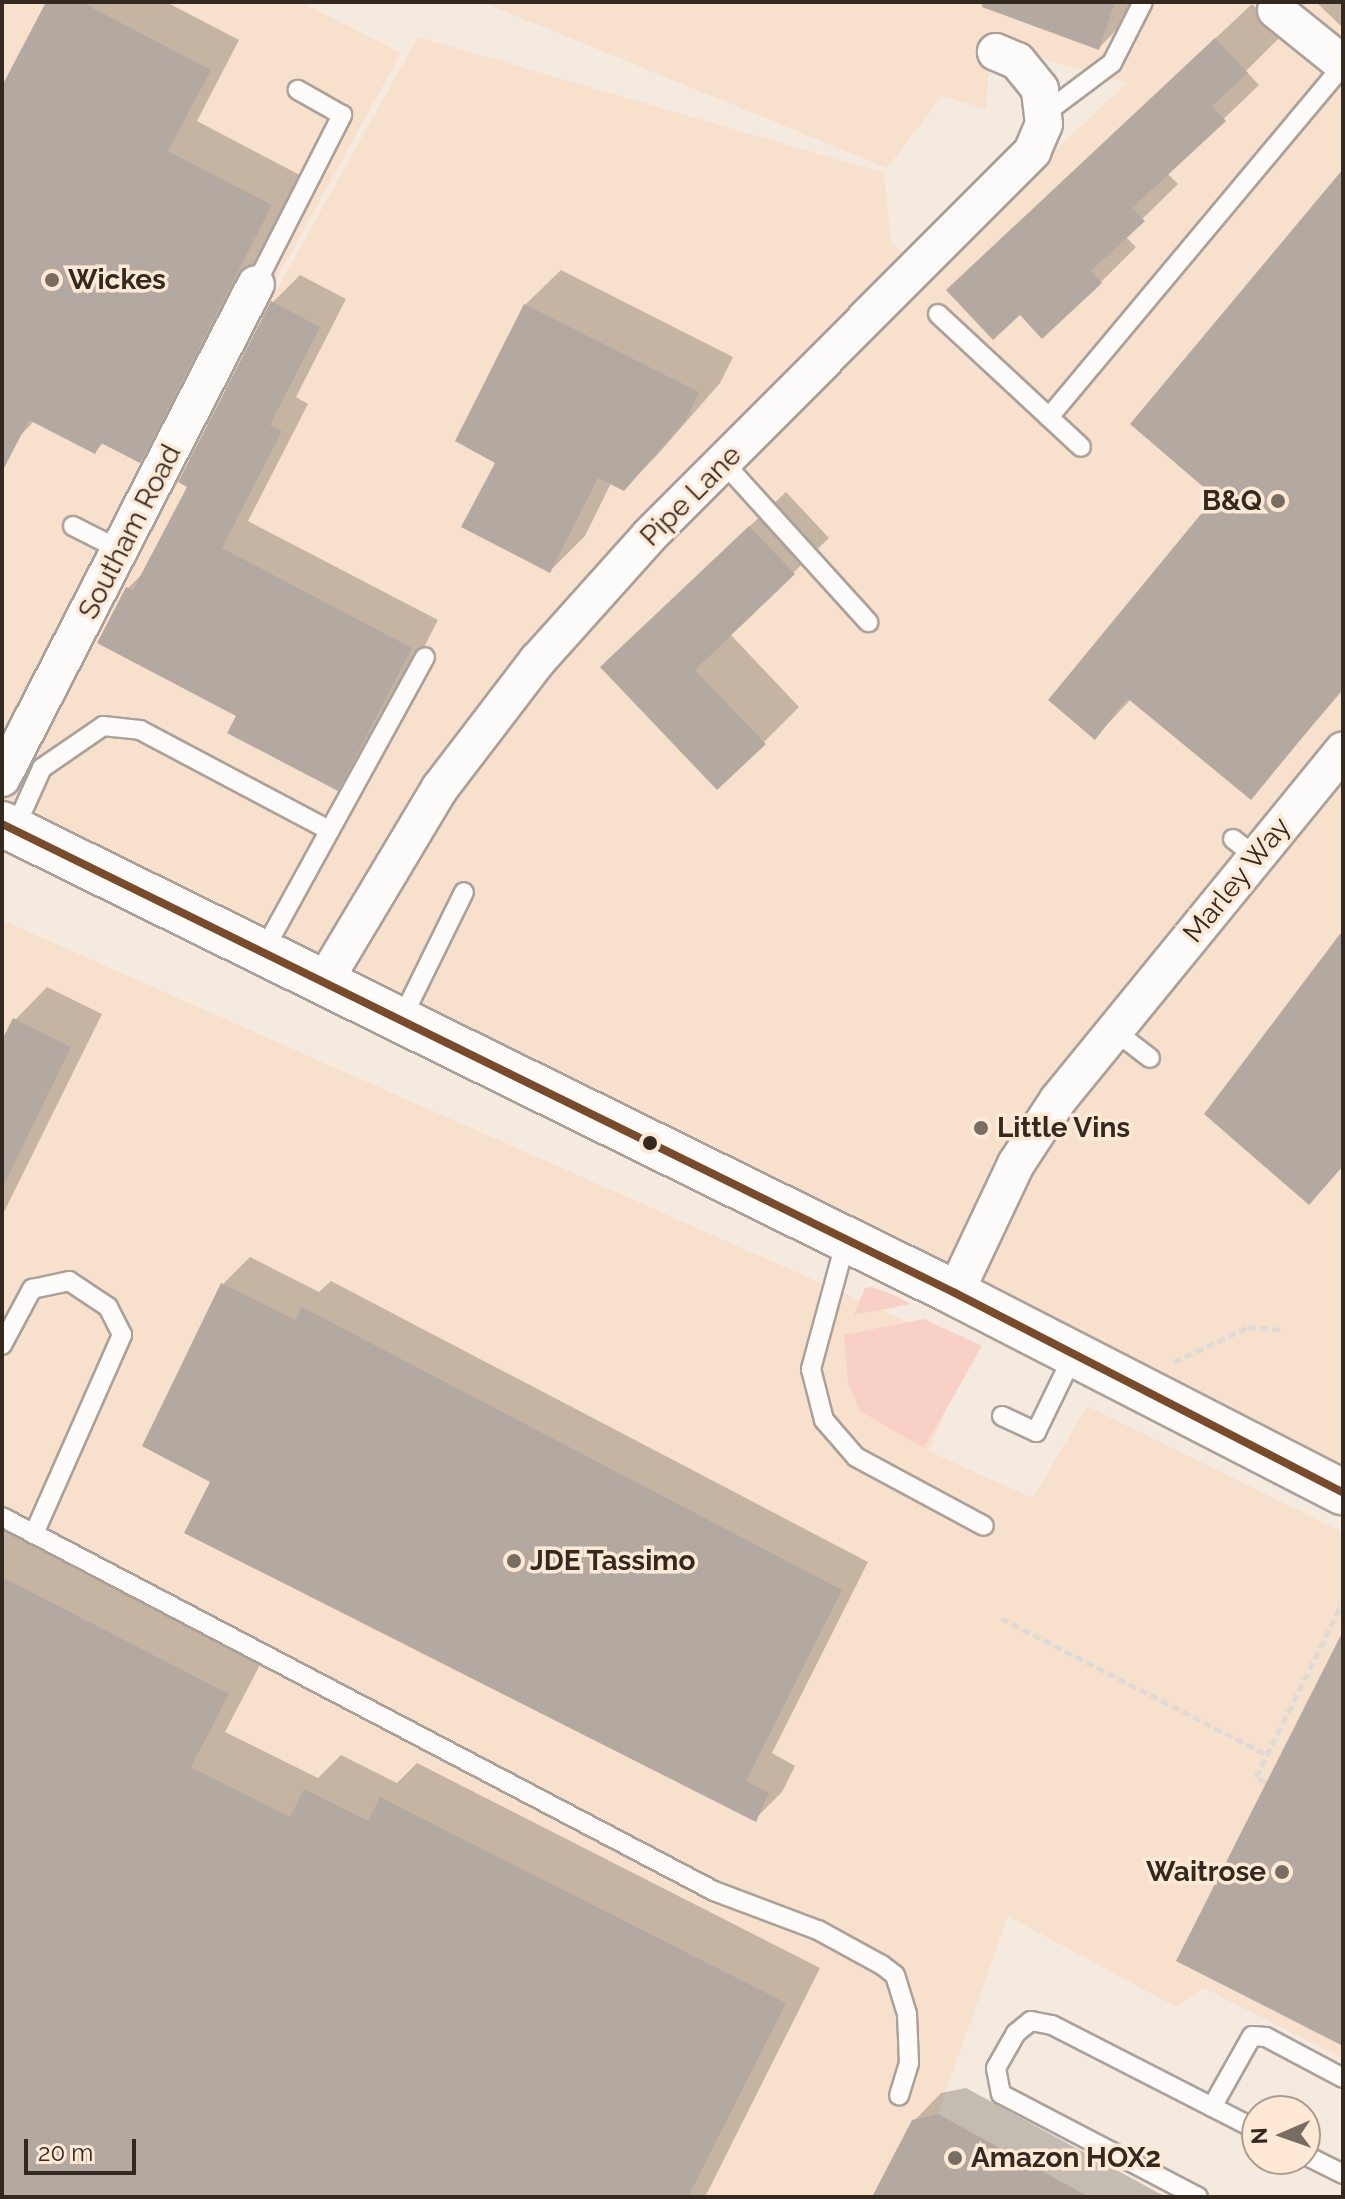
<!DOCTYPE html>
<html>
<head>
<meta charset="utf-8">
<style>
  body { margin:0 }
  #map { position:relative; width:1345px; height:2199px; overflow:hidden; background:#f5eadf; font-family:Raleway,sans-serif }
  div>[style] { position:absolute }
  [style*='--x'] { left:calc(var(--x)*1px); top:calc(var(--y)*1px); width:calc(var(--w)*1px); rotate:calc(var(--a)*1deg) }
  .built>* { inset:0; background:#f8e1cc }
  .green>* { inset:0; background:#f8d0c6 }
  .shadow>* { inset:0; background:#0003 }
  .building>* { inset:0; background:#b4a9a1 }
  .path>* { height:5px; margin-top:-2.5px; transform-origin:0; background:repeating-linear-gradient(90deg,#dedad6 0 8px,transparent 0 12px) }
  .roads { filter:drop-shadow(2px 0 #aba199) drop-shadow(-2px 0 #aba199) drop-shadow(0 2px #aba199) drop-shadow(0 -2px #aba199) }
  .service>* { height:18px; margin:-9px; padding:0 9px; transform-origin:9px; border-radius:9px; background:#fefcfa }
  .minor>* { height:36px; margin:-18px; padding:0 18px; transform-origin:18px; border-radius:18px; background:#fefcfa }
  .primary>* { height:44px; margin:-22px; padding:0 22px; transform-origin:22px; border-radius:22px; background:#fefcfa }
  .bus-1>* { height:8px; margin:-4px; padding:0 4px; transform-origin:4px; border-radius:4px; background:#7a4b2a }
  .dots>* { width:22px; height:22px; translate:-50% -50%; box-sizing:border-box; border:4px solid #ffe9d5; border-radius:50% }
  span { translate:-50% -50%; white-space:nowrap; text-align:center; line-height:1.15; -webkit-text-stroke:7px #ffe9d5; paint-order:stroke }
  .poi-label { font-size:28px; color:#332920; font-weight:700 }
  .left { translate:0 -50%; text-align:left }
  .right { translate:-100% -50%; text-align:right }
  .street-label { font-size:28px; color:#332920 }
  .frame { position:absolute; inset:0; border:4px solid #332920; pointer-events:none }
  .north { position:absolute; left:1241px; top:2095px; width:80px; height:80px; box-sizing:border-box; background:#ffe9d5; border:2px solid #ad9c8d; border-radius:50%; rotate:268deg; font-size:22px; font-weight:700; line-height:32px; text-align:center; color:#332920 }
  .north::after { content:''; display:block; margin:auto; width:28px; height:36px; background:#776d63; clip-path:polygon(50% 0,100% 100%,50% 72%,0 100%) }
  .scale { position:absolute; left:24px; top:2139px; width:112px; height:36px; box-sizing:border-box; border:4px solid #332920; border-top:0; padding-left:10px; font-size:24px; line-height:28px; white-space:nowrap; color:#332920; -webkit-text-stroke:6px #ffe9d5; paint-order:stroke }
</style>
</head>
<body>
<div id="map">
  <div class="built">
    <i style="clip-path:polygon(2px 2px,301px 2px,401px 53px,16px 753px,2px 747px)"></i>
    <i style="clip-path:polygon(482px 2px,1343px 2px,1343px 1491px,2px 824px,2px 780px,418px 37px,884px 173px,891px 243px,927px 270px,1127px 83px,999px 46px,989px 69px,986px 109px,942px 96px,887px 168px)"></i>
    <i style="clip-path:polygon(2px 920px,972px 1350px,928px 1451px,1033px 1498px,1087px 1406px,1343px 1532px,1343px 2059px,1204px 1988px,1176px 2007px,1008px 1916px,938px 2114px,893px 2197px,2px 2197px)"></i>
  </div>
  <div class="green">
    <i style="clip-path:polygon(872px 1287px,894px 1295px,911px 1304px,854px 1315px,865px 1288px)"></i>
    <i style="clip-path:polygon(924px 1319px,982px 1346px,924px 1448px,860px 1411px,848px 1382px,844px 1335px)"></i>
  </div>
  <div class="shadow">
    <i style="clip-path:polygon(48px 2px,166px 2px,239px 40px,197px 121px,300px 175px,170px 431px,140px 461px,104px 442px,95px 452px,35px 420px,19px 437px,2px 429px,2px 90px)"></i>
    <i style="clip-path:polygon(974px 2px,1130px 2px,1123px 23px,1099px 48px)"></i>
    <i style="clip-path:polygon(1316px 2px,1343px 2px,1343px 28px)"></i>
    <i style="clip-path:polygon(1252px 4px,1281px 36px,1246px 71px,1259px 85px,1167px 173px,1178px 184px,1125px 236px,1136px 247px,1101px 282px,984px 255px)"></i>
    <i style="clip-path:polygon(1343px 172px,1343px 690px,1251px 797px,1131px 699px,1095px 738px,1218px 496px)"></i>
    <i style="clip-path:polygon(561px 270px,733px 357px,720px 383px,659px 453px,624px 489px,611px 483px,585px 536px,550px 571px,498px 462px,457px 440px,525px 305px)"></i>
    <i style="clip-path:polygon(300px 275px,346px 299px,296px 397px,308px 404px,248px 521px,438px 620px,365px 761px,338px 788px,239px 715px,128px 588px,145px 571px,190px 486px,180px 482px,273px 302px)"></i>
    <i style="clip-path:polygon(786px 492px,829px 538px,730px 634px,799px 707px,764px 742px,638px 632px)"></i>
    <i style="clip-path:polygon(47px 987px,102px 1014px,2px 1216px,2px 1045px,15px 1020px)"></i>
    <i style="clip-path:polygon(250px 1257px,319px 1292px,331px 1281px,868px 1562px,772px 1753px,795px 1766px,782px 1792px,755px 1819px,213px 1481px,223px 1284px)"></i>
    <i style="clip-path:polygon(2px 1524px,263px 1659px,225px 1732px,318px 1778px,341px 1755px,397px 1783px,417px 1763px,820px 1968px,705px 2197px,2px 2197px)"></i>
    <i style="clip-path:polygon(966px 2088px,1166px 2197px,875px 2197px,914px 2121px,941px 2093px)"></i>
  </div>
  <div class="building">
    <i style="clip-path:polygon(46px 2px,81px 2px,211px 70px,168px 151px,272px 205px,140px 463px,101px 443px,95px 454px,29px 420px,2px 472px,2px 86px)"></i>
    <i style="clip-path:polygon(983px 2px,1115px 2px,1099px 50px,982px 7px)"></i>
    <i style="clip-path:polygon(1215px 38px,1248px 73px,1212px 106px,1226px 121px,1132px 208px,1145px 221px,1091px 271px,1102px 283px,1042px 339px,1020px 315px,993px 340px,946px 290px)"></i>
    <i style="clip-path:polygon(1343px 169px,1343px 688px,1251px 800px,1127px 698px,1095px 740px,1048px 700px,1215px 497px,1130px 424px)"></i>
    <i style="clip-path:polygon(271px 301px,320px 327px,270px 425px,282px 431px,222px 548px,412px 648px,338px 791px,227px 733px,236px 716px,97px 643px,126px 587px,133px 590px,187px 487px,178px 482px)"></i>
    <i style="clip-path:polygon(524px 304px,699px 392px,686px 420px,624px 491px,598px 478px,550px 573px,461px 527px,495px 463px,455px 441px)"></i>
    <i style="clip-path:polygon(749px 526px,795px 574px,695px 670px,766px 744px,717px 790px,600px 667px)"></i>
    <i style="clip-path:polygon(1343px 930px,1343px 1166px,1309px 1205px,1204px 1114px)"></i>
    <i style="clip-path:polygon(13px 1018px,71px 1047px,2px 1189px,2px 1040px)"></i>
    <i style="clip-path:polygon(221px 1283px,295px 1320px,302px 1307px,842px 1590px,746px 1781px,769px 1793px,756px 1822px,184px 1533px,210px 1482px,142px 1446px)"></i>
    <i style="clip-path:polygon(2px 1577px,229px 1694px,191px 1767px,290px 1817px,304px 1789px,368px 1821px,380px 1797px,786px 2003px,688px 2197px,2px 2197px)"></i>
    <i style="clip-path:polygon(1343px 1631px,1343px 2046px,1176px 1961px)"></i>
    <i style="clip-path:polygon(938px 2114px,1089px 2197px,872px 2197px,912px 2120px)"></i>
  </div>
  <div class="path">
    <i style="--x:1174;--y:1362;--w:82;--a:-25.3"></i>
    <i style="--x:1248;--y:1327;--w:37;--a:5"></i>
    <i style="--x:1001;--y:1618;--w:300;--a:27.2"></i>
    <i style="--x:1266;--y:1782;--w:11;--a:-153"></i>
    <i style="--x:1256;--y:1777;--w:195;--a:-63.6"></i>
  </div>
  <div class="roads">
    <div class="service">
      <i style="--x:1044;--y:114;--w:85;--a:-36.9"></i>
      <i style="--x:1112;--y:63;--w:68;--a:-63.1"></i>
      <i style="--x:256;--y:284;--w:190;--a:-63"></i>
      <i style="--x:342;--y:115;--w:51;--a:-150.4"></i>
      <i style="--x:938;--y:314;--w:195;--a:42.9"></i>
      <i style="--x:1049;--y:417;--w:459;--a:-50.1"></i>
      <i style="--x:724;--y:463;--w:215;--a:47.8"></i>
      <i style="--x:73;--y:526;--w:55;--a:27"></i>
      <i style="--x:14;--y:830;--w:68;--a:-65.7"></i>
      <i style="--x:42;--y:768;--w:74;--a:-34.5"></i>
      <i style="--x:103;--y:726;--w:37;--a:6"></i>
      <i style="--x:140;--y:730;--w:212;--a:27.9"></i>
      <i style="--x:1233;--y:839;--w:29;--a:38"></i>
      <i style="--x:264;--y:950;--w:334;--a:-61.2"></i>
      <i style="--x:402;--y:1018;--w:140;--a:-63.8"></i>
      <i style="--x:1115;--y:1031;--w:44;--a:37.6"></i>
      <i style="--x:846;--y:1240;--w:134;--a:105.2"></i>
      <i style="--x:811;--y:1369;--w:53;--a:75.7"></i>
      <i style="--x:824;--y:1420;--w:49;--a:49.1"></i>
      <i style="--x:856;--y:1457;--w:145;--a:28.3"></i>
      <i style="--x:2;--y:1345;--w:64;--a:-61.8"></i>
      <i style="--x:32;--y:1289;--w:38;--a:-12"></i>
      <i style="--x:69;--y:1281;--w:47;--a:33.7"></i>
      <i style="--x:108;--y:1307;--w:31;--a:63"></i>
      <i style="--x:122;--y:1335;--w:218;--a:113.9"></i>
      <i style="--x:1002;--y:1416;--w:38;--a:25"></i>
      <i style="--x:1036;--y:1432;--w:87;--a:-64"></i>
      <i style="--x:2;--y:1517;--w:804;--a:27.71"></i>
      <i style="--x:714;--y:1891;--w:111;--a:20.6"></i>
      <i style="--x:818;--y:1930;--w:73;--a:28.7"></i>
      <i style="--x:882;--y:1965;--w:16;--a:38"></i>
      <i style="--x:895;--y:1975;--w:41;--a:72.9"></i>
      <i style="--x:907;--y:2014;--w:49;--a:87.7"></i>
      <i style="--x:909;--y:2063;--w:34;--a:107"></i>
      <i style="--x:1212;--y:2107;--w:81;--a:-60.6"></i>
      <i style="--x:1252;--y:2036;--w:14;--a:4"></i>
      <i style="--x:1266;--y:2037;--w:87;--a:28"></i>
      <i style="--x:1305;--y:2155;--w:42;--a:26.6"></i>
      <i style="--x:1198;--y:2197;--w:222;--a:-152.4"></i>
      <i style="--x:1001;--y:2094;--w:26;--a:-101"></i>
      <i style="--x:996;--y:2068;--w:40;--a:-60.3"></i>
      <i style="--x:1016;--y:2033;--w:19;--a:-39"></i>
      <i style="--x:1031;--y:2021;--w:21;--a:11"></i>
      <i style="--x:1052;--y:2025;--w:230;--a:27.1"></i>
    </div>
    <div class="minor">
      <i style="--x:1276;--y:10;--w:86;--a:38.9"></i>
      <i style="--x:2;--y:778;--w:555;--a:-62.79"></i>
      <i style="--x:325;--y:980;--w:224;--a:-59.1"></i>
      <i style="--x:440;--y:788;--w:161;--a:-52.6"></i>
      <i style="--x:538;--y:660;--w:168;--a:-48.1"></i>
      <i style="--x:650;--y:535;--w:541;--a:-45.07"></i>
      <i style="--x:1032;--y:152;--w:30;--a:-67"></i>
      <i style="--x:1044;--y:124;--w:35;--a:-97"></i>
      <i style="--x:1040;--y:89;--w:36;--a:-129"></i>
      <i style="--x:1017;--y:61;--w:23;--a:-157"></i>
      <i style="--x:955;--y:1293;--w:143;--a:-64.7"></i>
      <i style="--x:1016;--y:1164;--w:77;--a:-56.7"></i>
      <i style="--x:1058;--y:1100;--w:451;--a:-50.8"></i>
    </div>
    <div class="primary">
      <i style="--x:2;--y:824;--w:1062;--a:26.2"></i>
      <i style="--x:955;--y:1293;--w:436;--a:27.2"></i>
    </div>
  </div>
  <div class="bus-1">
    <i style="--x:2;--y:824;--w:1062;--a:26.2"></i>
    <i style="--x:955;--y:1293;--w:436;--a:27.2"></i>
  </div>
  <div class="dots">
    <i style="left:52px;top:280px;background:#776d63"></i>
    <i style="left:1278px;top:501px;background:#776d63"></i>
    <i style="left:981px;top:1128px;background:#776d63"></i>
    <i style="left:650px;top:1143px;background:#332920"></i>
    <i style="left:514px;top:1561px;background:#776d63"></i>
    <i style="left:1282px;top:1872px;background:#776d63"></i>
    <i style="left:955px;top:2158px;background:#776d63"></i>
  </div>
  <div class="poi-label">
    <span class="left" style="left:68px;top:280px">Wickes</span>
    <span class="right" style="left:1262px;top:501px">B&amp;Q</span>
    <span class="left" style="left:997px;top:1128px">Little Vins</span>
    <span class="left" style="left:530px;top:1561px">JDE Tassimo</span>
    <span class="right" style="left:1266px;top:1872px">Waitrose</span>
    <span class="left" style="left:971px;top:2158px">Amazon HOX2</span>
  </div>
  <div class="street-label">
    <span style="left:691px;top:496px;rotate:-45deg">Pipe Lane</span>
    <span style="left:130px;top:532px;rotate:-63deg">Southam Road</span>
    <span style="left:1237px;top:880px;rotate:-51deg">Marley Way</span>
  </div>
  <div class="frame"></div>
  <div class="north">N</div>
  <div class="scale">20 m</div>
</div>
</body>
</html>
